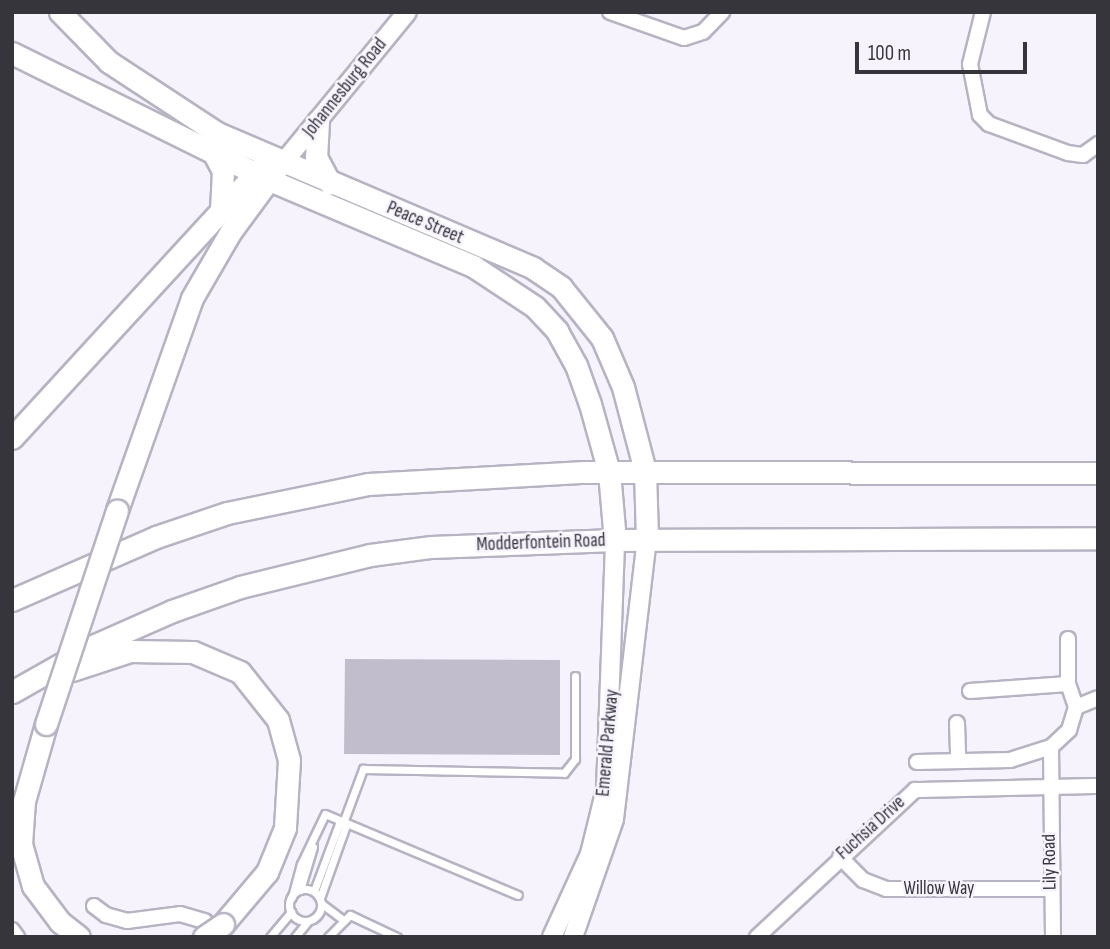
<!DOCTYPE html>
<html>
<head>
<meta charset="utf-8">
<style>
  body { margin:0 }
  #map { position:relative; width:1110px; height:949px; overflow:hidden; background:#f6f3fd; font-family:"Sofia Sans Condensed",sans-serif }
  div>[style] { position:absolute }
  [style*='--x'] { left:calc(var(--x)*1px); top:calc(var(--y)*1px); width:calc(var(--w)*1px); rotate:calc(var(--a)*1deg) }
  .building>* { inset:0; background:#c2bdcd }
  .roads { filter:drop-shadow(2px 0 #b7b3c2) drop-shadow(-2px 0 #b7b3c2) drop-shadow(0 2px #b7b3c2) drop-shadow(0 -2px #b7b3c2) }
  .service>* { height:7px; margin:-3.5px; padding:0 3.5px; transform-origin:3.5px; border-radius:3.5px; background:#fff }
  .service>.ring { margin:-3.5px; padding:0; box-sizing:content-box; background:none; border:7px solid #fff; border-radius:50% }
  .minor>* { height:14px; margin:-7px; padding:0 7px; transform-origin:7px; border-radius:7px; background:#fff }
  .tertiary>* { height:18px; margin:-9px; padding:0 9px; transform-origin:9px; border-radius:9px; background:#fff }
  .primary>* { height:21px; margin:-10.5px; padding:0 10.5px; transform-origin:10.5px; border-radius:10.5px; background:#fff }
  .bridges { filter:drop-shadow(2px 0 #b7b3c2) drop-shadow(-2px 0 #b7b3c2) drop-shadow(0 2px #b7b3c2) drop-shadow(0 -2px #b7b3c2) }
  .primary-bridge>* { height:21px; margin:-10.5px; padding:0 10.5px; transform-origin:10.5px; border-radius:10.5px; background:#fff }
  span { translate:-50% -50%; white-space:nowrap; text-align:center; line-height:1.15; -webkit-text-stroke:5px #f6f3fd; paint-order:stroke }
  .street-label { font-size:19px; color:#37353c }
  .frame { position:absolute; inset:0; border:14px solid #37353c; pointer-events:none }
  .scale { position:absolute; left:855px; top:42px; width:172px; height:32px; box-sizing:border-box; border:4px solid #37353c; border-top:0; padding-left:9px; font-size:21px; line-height:24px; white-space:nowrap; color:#37353c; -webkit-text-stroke:5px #f6f3fd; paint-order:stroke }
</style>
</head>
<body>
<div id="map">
  <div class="building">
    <i style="clip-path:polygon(345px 659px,560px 660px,560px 755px,344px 754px)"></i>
  </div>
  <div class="roads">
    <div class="service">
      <i style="--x:343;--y:823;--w:58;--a:-69.7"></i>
      <i style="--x:363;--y:769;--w:201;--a:1.1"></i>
      <i style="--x:564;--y:773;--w:18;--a:-52"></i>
      <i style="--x:575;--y:759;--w:83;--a:-90"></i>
      <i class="ring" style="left:289px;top:889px;width:25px;height:25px"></i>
      <i style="--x:300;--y:890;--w:45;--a:-73.2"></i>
      <i style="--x:314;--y:891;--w:75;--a:-69.6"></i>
      <i style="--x:292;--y:897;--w:34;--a:-75"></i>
      <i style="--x:301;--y:864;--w:55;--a:-64.4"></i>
      <i style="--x:325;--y:814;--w:209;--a:22.8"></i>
      <i style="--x:320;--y:898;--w:77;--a:-70.4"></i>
      <i style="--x:322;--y:904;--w:25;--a:37"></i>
      <i style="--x:270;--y:937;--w:33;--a:-50"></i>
      <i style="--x:295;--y:937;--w:19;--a:-51"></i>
      <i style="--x:328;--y:937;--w:31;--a:-45"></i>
      <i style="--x:350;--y:915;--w:52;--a:25.1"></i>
    </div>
    <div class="minor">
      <i style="--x:610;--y:12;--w:78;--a:19.4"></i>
      <i style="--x:684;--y:38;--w:20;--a:-18"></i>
      <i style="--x:703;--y:32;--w:28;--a:-46"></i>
      <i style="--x:983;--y:12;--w:54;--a:104"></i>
      <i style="--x:970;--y:64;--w:52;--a:78.9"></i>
      <i style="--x:980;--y:115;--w:13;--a:45"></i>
      <i style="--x:989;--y:124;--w:84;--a:20.2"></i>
      <i style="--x:1068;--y:153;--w:15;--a:8"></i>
      <i style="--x:1083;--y:155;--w:19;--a:-36"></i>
      <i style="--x:970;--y:691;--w:98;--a:-4.1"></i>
      <i style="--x:1076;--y:707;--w:24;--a:-22"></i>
      <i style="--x:957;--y:723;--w:38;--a:88"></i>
      <i style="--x:917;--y:762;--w:93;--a:-1.2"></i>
      <i style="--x:1010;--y:760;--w:43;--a:-17.6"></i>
      <i style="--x:840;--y:857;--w:33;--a:45"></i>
      <i style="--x:863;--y:880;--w:25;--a:21"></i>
      <i style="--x:886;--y:889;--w:164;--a:0"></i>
      <i style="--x:94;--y:906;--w:15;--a:37"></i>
      <i style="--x:106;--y:915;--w:22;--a:16"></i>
      <i style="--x:127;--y:921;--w:53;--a:-7.5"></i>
      <i style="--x:180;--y:914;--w:26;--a:16"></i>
      <i style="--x:12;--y:930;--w:9;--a:54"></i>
      <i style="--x:757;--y:937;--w:216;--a:-42.9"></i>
      <i style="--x:915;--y:790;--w:183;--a:-1.3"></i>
      <i style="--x:1053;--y:937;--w:190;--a:-90.6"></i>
      <i style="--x:1051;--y:747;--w:25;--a:-43"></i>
      <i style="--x:1069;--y:730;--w:24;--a:-73"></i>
      <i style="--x:1076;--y:707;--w:24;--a:-109"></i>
      <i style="--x:1068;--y:684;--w:45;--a:-90"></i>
    </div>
    <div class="tertiary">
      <i style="--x:283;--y:163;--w:195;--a:-50.6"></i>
      <i style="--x:552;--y:937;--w:91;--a:-65.4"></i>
      <i style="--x:590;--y:854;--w:67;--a:-76.2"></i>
      <i style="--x:606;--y:789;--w:249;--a:-87.9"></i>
      <i style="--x:573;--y:937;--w:125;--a:-70.8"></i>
      <i style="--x:614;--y:819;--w:281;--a:-83.3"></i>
    </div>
    <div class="primary">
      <i style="--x:60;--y:12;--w:70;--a:45.6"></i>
      <i style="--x:109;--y:62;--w:129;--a:33.3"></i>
      <i style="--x:217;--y:133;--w:344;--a:23.1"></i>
      <i style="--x:533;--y:268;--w:34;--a:34"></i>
      <i style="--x:561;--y:287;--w:65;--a:51.2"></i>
      <i style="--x:602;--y:338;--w:53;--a:66.8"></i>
      <i style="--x:623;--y:387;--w:87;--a:75.3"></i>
      <i style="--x:645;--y:471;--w:69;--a:88.3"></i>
      <i style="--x:12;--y:53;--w:284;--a:26.3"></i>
      <i style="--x:267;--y:179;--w:224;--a:22.9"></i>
      <i style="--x:473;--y:266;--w:74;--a:33.5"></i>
      <i style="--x:535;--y:307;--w:33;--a:47"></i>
      <i style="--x:557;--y:331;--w:39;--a:61"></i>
      <i style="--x:576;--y:365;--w:41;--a:70.3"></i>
      <i style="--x:590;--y:404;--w:71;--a:74.4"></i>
      <i style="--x:609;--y:472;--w:68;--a:85"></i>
      <i style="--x:318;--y:121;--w:36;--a:93"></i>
      <i style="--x:316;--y:157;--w:30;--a:62"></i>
      <i style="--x:213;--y:152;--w:21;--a:62"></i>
      <i style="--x:223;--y:171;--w:39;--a:93"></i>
      <i style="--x:12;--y:438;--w:372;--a:-47.4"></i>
      <i style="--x:117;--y:510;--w:225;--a:-70.5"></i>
      <i style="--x:192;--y:298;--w:78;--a:-59.8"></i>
      <i style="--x:231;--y:231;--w:76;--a:-53.6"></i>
      <i style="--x:12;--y:600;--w:157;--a:-23.6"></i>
      <i style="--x:156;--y:537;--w:75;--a:-18.7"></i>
      <i style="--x:227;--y:513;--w:144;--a:-11.6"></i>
      <i style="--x:368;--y:484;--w:217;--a:-3.2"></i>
      <i style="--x:585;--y:472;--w:513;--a:0.11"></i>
      <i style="--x:72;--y:670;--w:61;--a:-18.1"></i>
      <i style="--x:130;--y:651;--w:63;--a:0.9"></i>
      <i style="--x:193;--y:652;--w:51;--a:23.1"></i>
      <i style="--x:240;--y:672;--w:61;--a:51.6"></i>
      <i style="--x:278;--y:720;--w:41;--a:74.6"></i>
      <i style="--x:289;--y:760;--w:68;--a:93.4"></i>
      <i style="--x:285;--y:828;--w:48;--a:112.2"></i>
      <i style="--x:267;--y:872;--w:68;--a:130.2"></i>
      <i style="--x:12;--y:692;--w:95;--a:-29.5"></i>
      <i style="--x:95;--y:645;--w:84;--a:-23.8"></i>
      <i style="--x:172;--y:611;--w:72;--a:-19.4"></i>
      <i style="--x:240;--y:587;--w:134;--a:-13.8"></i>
      <i style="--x:370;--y:555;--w:62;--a:-7.5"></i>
      <i style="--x:431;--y:547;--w:184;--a:-2.2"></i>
      <i style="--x:615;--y:540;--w:483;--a:-0.2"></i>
      <i style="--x:46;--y:724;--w:80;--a:105.9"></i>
      <i style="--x:24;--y:801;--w:43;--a:94"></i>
      <i style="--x:21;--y:844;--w:44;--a:74.1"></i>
      <i style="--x:33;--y:886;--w:45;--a:53.1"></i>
      <i style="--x:60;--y:922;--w:24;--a:38"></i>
    </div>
  </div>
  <div class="bridges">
    <div class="primary-bridge">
      <i style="--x:46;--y:724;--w:225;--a:-71.6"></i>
      <i style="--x:204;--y:937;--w:23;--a:-34"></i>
    </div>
  </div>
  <div class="street-label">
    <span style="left:345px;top:88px;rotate:-51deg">Johannesburg Road</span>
    <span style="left:425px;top:223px;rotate:23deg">Peace Street</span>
    <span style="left:541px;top:543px;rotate:-2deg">Modderfontein Road</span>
    <span style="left:608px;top:743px;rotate:-85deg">Emerald Parkway</span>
    <span style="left:871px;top:828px;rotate:-42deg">Fuchsia Drive</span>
    <span style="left:1050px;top:862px;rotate:-91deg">Lily Road</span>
    <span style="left:939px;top:889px">Willow Way</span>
  </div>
  <div class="frame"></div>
  <div class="scale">100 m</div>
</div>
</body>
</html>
